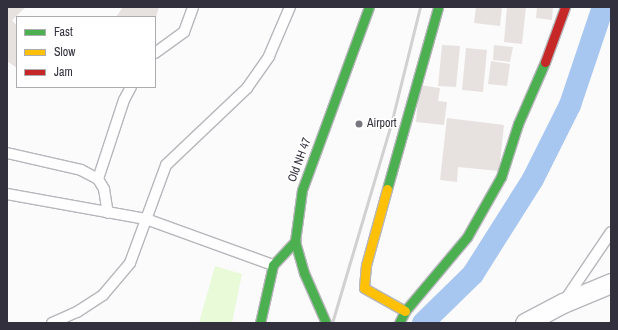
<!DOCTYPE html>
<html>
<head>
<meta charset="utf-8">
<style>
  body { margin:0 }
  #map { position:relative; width:618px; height:330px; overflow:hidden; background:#fbfbfb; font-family:"Archivo Narrow",sans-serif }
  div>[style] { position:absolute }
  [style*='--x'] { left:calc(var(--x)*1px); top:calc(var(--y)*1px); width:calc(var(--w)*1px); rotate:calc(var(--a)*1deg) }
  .green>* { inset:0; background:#e9fad9 }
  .canal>* { height:22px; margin:-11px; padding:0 11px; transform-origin:11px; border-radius:11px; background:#a8c7f0 }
  .building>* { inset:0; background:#e7e2df }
  .roads { filter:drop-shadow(1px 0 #b7b6bc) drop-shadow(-1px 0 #b7b6bc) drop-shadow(0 1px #b7b6bc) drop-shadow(0 -1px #b7b6bc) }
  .lane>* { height:10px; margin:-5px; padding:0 5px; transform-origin:5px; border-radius:5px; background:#fefefe }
  .street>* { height:19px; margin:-9.5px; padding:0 9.5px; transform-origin:9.5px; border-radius:9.5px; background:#fefefe }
  .fast>* { height:9px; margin:-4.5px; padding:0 4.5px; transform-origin:4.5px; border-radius:4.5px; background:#4caf50 }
  .slow>* { height:9px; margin:-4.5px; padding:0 4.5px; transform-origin:4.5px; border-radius:4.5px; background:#ffc107 }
  .jam>* { height:9px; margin:-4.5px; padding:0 4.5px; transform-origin:4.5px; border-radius:4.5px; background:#c62828 }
  .rail>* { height:3px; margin:-1.5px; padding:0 1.5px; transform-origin:1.5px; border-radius:1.5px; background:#d1d1d2 }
  .dots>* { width:11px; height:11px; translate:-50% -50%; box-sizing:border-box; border:2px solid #fff; border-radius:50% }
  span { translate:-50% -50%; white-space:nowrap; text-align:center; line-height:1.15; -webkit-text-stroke:3px #fff; paint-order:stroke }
  .poi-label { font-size:12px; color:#32303d }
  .left { translate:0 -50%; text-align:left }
  .street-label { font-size:12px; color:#32303d }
  .frame { position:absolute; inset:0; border:8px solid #32303d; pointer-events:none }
  .legend { position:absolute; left:16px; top:16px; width:140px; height:72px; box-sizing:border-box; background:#fff; border:1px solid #adacb1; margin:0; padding:5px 7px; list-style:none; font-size:12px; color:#32303d }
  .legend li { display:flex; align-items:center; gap:8px; height:20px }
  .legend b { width:20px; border:1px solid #adacb1 }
</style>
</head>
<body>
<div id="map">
  <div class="green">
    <i style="clip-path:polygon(215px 266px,242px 274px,232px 323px,199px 323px)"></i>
  </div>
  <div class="canal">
    <i style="--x:423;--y:323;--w:70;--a:-44.4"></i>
    <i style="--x:473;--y:274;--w:112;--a:-57.7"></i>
    <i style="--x:533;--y:179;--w:83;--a:-63.4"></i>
    <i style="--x:570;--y:105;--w:103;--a:-71.4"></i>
  </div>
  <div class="building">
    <i style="clip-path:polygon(7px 7px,26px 7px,12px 20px,17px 26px,17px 68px,7px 61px)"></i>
    <i style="clip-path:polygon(123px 7px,159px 7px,156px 17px,116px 17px)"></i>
    <i style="clip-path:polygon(476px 7px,502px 7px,500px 26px,474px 23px)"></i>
    <i style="clip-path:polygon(507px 7px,526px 7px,522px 44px,504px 42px)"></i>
    <i style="clip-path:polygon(537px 7px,553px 7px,552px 20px,536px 18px)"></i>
    <i style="clip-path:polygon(442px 45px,460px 46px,456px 87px,438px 86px)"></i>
    <i style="clip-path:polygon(494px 45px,513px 47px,510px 62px,493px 60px)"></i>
    <i style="clip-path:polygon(466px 48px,487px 50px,483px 92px,462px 90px)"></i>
    <i style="clip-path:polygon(491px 61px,510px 64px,507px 86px,488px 84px)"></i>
    <i style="clip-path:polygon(419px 85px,440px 88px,438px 101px,447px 102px,444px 125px,416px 122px)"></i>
    <i style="clip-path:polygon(447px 118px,504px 125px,499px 171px,458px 167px,457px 182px,440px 180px)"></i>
  </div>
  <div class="roads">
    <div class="lane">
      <i style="--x:155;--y:53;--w:36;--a:-36"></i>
      <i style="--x:184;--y:32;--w:27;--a:-70"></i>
      <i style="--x:7;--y:153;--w:76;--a:12.9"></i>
      <i style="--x:81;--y:170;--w:19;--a:28"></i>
      <i style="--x:98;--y:179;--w:12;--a:59"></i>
      <i style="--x:104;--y:189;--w:24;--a:81"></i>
      <i style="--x:98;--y:179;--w:83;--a:-71.8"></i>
      <i style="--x:124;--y:100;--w:15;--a:-62"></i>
      <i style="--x:7;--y:194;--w:141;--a:10.2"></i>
      <i style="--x:146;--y:219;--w:135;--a:19.9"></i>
      <i style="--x:565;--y:300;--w:82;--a:-55.9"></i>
      <i style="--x:52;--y:323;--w:27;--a:-24"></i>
      <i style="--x:77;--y:312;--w:31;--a:-33"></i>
      <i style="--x:103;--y:295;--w:42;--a:-49.8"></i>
      <i style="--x:130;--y:263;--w:104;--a:-69.8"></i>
      <i style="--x:166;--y:165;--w:112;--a:-43.5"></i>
      <i style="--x:247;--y:88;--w:39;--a:-55"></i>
      <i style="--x:269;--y:56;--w:53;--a:-66.8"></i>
    </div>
    <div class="street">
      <i style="--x:525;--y:323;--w:43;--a:-27.8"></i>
      <i style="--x:563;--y:303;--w:52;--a:-22.6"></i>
    </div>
    <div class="fast">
      <i style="--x:387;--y:189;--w:189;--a:-74.3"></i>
      <i style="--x:260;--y:323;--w:59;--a:-77.4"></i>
      <i style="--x:273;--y:265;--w:33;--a:-47"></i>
      <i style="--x:326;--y:323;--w:55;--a:-113.7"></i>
      <i style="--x:304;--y:273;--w:33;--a:-106"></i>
      <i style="--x:295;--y:241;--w:51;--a:-82.2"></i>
      <i style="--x:302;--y:190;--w:195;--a:-69.9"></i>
      <i style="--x:399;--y:323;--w:13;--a:-63"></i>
      <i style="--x:405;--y:311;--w:97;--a:-50"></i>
      <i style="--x:467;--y:237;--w:69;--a:-60.5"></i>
      <i style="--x:501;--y:177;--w:56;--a:-72.2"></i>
      <i style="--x:518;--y:124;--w:68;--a:-66.5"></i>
    </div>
    <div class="slow">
      <i style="--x:387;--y:189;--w:79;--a:105.4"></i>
      <i style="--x:366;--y:265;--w:23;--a:95"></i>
      <i style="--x:364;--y:288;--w:47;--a:29.3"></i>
    </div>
    <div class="jam">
      <i style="--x:545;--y:62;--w:59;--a:-70"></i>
    </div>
  </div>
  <div class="rail">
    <i style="--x:332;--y:323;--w:208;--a:-73.5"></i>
    <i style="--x:391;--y:124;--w:121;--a:-76.1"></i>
  </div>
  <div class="dots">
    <i style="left:359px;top:124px;background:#787780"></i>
  </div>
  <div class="poi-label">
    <span class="left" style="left:367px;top:124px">Airport</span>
  </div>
  <div class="street-label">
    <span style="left:300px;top:160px;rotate:-70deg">Old NH 47</span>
  </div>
  <div class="frame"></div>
  <ul class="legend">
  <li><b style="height:5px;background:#4caf50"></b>Fast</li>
  <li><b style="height:5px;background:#ffc107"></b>Slow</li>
  <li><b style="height:5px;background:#c62828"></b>Jam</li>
  </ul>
</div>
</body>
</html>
